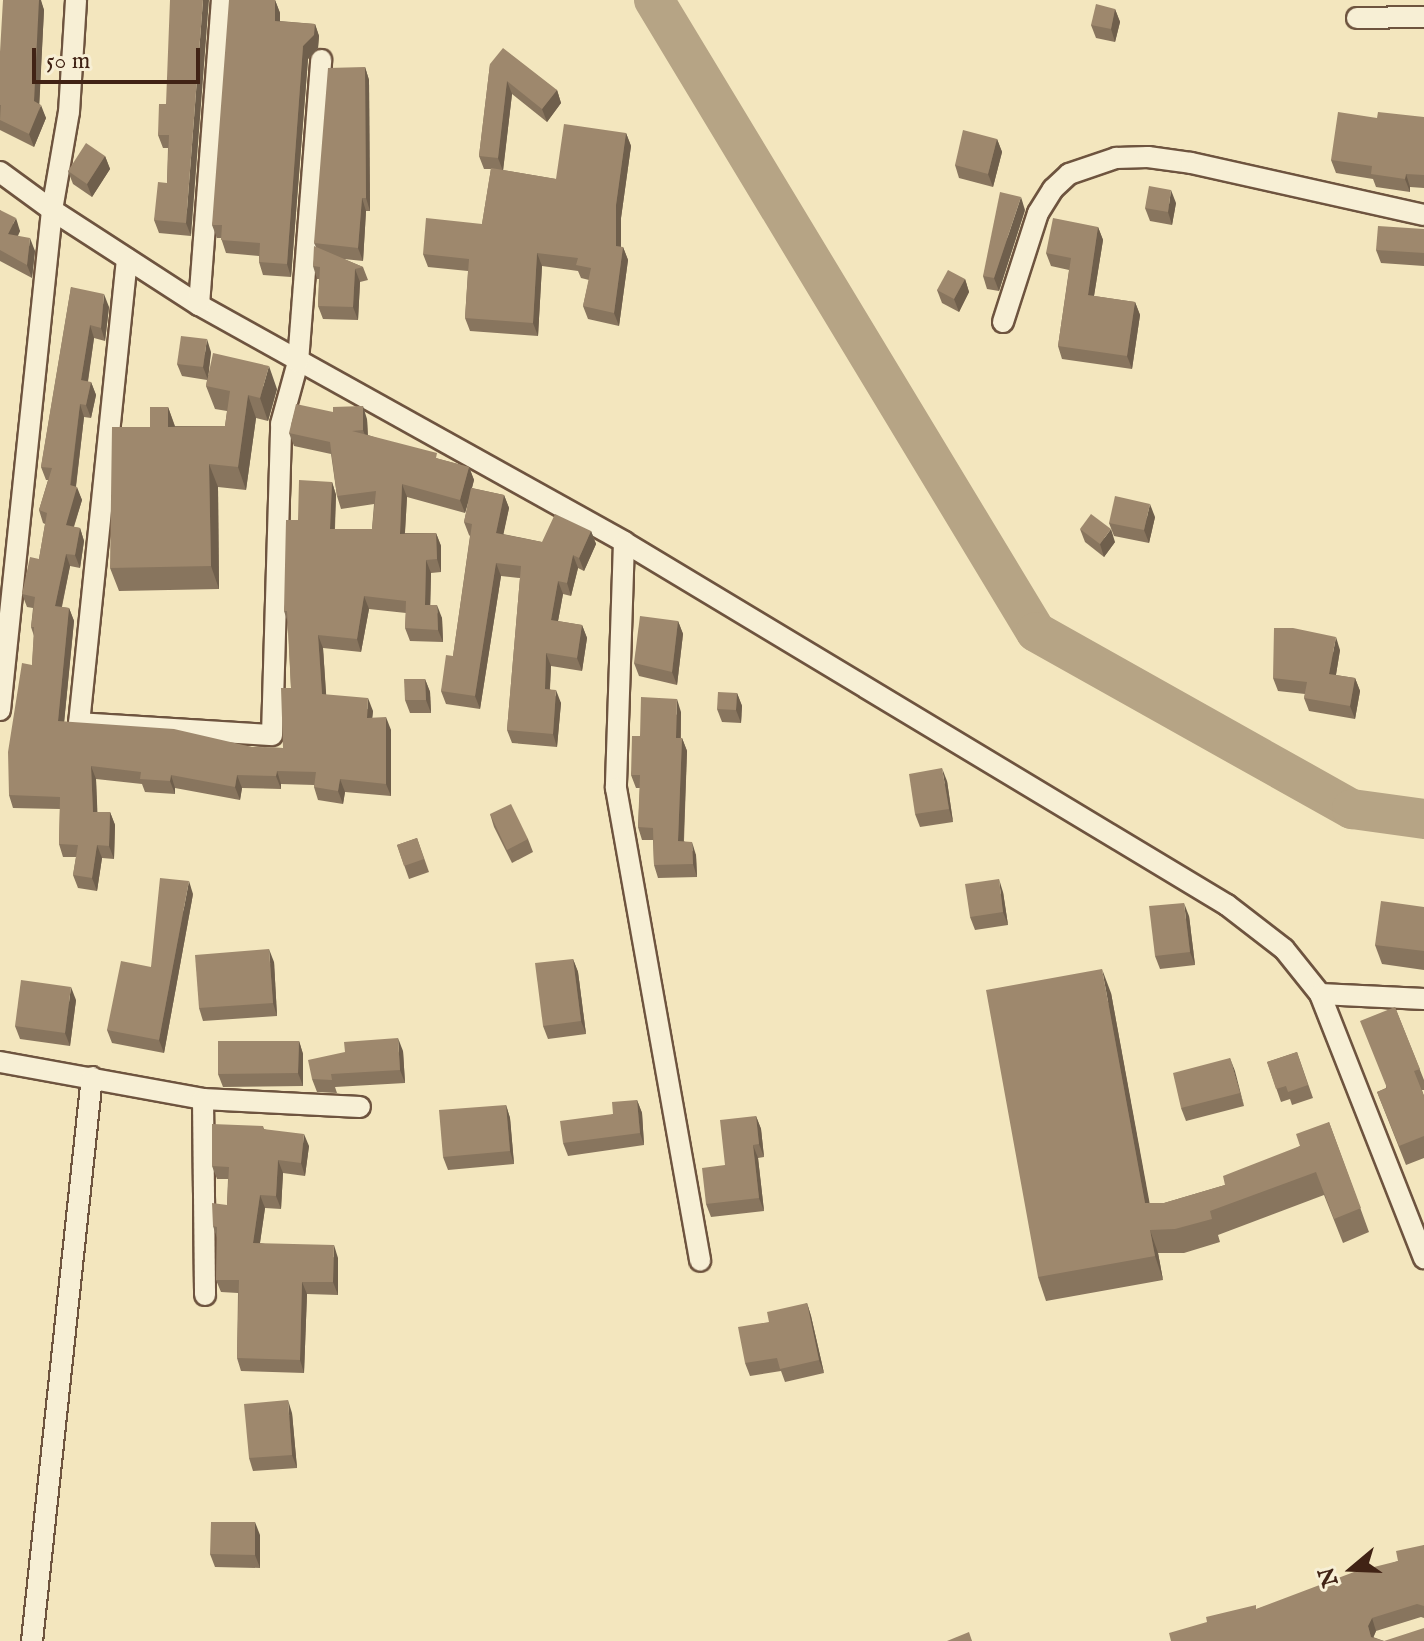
<!DOCTYPE html>
<html>
<head>
<meta charset="utf-8">
<style>
  body { margin:0 }
  #map { position:relative; width:1424px; height:1641px; overflow:hidden; background:#f3e6be; font-family:"IM FELL English",serif }
  div>[style] { position:absolute }
  [style*='--x'] { left:calc(var(--x)*1px); top:calc(var(--y)*1px); width:calc(var(--w)*1px); rotate:calc(var(--a)*1deg) }
  .river>* { height:40px; margin:-20px; padding:0 20px; transform-origin:20px; border-radius:20px; background:#b6a485 }
  .roads { filter:drop-shadow(2px 0 #6e543f) drop-shadow(-2px 0 #6e543f) drop-shadow(0 2px #6e543f) drop-shadow(0 -2px #6e543f) }
  .street>* { height:20px; margin:-10px; padding:0 10px; transform-origin:10px; border-radius:10px; background:#f7efd5 }
  .wall>* { inset:0; background:#88755e }
  .shaded-wall>* { inset:0; background:#6f5f4c }
  .building>* { inset:0; background:#9e886d }
  span { translate:-50% -50%; white-space:nowrap; text-align:center; line-height:1.15; -webkit-text-stroke:6px #f7efd5; paint-order:stroke }
  .north { position:absolute; left:1312px; top:1529px; width:80px; height:80px; -webkit-text-stroke:6px #f7efd5; paint-order:stroke; rotate:251deg; font-size:22px; font-weight:700; line-height:32px; text-align:center; color:#412315 }
  .north::after { content:''; display:block; margin:auto; width:28px; height:36px; background:#412315; clip-path:polygon(50% 0,100% 100%,50% 72%,0 100%) }
  .scale { position:absolute; left:32px; top:48px; width:168px; height:36px; box-sizing:border-box; border:4px solid #412315; border-top:0; padding-left:10px; font-size:24px; line-height:28px; white-space:nowrap; color:#412315; -webkit-text-stroke:6px #f7efd5; paint-order:stroke }
</style>
</head>
<body>
<div id="map">
  <div class="river">
    <i style="--x:654;--y:0;--w:738;--a:58.85"></i>
    <i style="--x:1036;--y:632;--w:362;--a:29.3"></i>
    <i style="--x:1352;--y:809;--w:73;--a:7.9"></i>
  </div>
  <div class="roads">
    <div class="street">
      <i style="--x:1357;--y:18;--w:67;--a:-0.9"></i>
      <i style="--x:0;--y:172;--w:64;--a:36.2"></i>
      <i style="--x:52;--y:210;--w:175;--a:32.9"></i>
      <i style="--x:199;--y:305;--w:487;--a:29.1"></i>
      <i style="--x:624;--y:542;--w:704;--a:31.05"></i>
      <i style="--x:1227;--y:905;--w:72;--a:37.7"></i>
      <i style="--x:1284;--y:949;--w:58;--a:51.3"></i>
      <i style="--x:1320;--y:994;--w:284;--a:68.5"></i>
      <i style="--x:127;--y:259;--w:466;--a:95.9"></i>
      <i style="--x:79;--y:723;--w:193;--a:3.6"></i>
      <i style="--x:272;--y:735;--w:311;--a:-88.3"></i>
      <i style="--x:281;--y:424;--w:64;--a:-74.7"></i>
      <i style="--x:298;--y:362;--w:303;--a:-85.6"></i>
      <i style="--x:199;--y:305;--w:306;--a:-85.7"></i>
      <i style="--x:1003;--y:322;--w:114;--a:-72.2"></i>
      <i style="--x:1038;--y:213;--w:28;--a:-58"></i>
      <i style="--x:1053;--y:189;--w:22;--a:-43"></i>
      <i style="--x:1069;--y:174;--w:50;--a:-18.8"></i>
      <i style="--x:1116;--y:158;--w:32;--a:-2"></i>
      <i style="--x:1148;--y:157;--w:43;--a:7.9"></i>
      <i style="--x:1191;--y:163;--w:239;--a:12.6"></i>
      <i style="--x:624;--y:542;--w:246;--a:91.9"></i>
      <i style="--x:616;--y:788;--w:480;--a:79.9"></i>
      <i style="--x:0;--y:710;--w:503;--a:-84.06"></i>
      <i style="--x:52;--y:210;--w:99;--a:-80.2"></i>
      <i style="--x:69;--y:112;--w:112;--a:-86.4"></i>
      <i style="--x:1320;--y:994;--w:104;--a:2.8"></i>
      <i style="--x:0;--y:1062;--w:206;--a:10.3"></i>
      <i style="--x:203;--y:1099;--w:157;--a:2.9"></i>
      <i style="--x:203;--y:1099;--w:196;--a:89.4"></i>
      <i style="--x:32;--y:1641;--w:567;--a:-83.93"></i>
    </div>
  </div>
  <div class="wall">
    <i style="clip-path:polygon(275px 0,280px 13px,280px 21px,315px 24px,319px 36px,318px 48px,308px 59px,291px 277px,263px 275px,259px 262px,259px 256px,226px 253px,221px 238px,217px 238px,212px 225px)"></i>
    <i style="clip-path:polygon(41px 2px,44px 10px,39px 104px,46px 118px,34px 147px,0 130px,0 52px)"></i>
    <i style="clip-path:polygon(1115px 9px,1120px 22px,1115px 42px,1096px 38px,1091px 25px)"></i>
    <i style="clip-path:polygon(490px 64px,557px 90px,561px 103px,547px 122px,512px 94px,503px 170px,556px 179px,626px 133px,631px 146px,621px 218px,621px 247px,623px 247px,628px 260px,619px 326px,588px 319px,583px 306px,589px 280px,581px 278px,578px 271px,542px 266px,538px 336px,470px 331px,465px 318px,468px 271px,428px 267px,423px 254px,482px 224px,491px 169px,484px 169px,479px 156px)"></i>
    <i style="clip-path:polygon(365px 67px,369px 80px,370px 211px,366px 211px,363px 261px,344px 259px,363px 267px,368px 280px,360px 282px,358px 320px,323px 319px,318px 306px,319px 279px,317px 279px,313px 266px,316px 247px,314px 243px)"></i>
    <i style="clip-path:polygon(166px 104px,191px 236px,159px 233px,154px 220px,167px 183px,168px 148px,163px 148px,158px 135px)"></i>
    <i style="clip-path:polygon(1424px 117px,1424px 188px,1410px 187px,1410px 192px,1376px 187px,1373px 179px,1336px 173px,1331px 160px,1377px 118px)"></i>
    <i style="clip-path:polygon(997px 139px,1002px 152px,993px 187px,959px 178px,955px 165px)"></i>
    <i style="clip-path:polygon(105px 156px,110px 169px,92px 197px,73px 184px,68px 171px)"></i>
    <i style="clip-path:polygon(1176px 203px,1172px 225px,1150px 221px,1145px 208px)"></i>
    <i style="clip-path:polygon(0 210px,20px 231px,18px 236px,35px 251px,32px 278px,0 261px)"></i>
    <i style="clip-path:polygon(1025px 210px,999px 291px,987px 289px,983px 276px)"></i>
    <i style="clip-path:polygon(1098px 227px,1103px 240px,1094px 296px,1135px 302px,1140px 315px,1132px 369px,1062px 359px,1058px 346px,1069px 270px,1051px 266px,1046px 253px)"></i>
    <i style="clip-path:polygon(1424px 229px,1424px 266px,1381px 263px,1376px 250px)"></i>
    <i style="clip-path:polygon(965px 279px,969px 292px,959px 312px,942px 303px,937px 290px)"></i>
    <i style="clip-path:polygon(71px 287px,109px 307px,105px 341px,94px 338px,88px 382px,91px 382px,96px 395px,91px 418px,84px 417px,76px 487px,82px 500px,74px 527px,80px 528px,84px 541px,80px 568px,70px 566px,62px 607px,69px 608px,74px 621px,64px 722px,252px 747px,283px 748px,291px 688px,288px 623px,284px 611px,298px 520px,332px 482px,336px 495px,335px 529px,372px 529px,374px 504px,341px 509px,337px 496px,331px 454px,294px 446px,289px 433px,367px 419px,368px 435px,439px 459px,469px 467px,474px 480px,472px 488px,504px 495px,509px 508px,503px 534px,542px 542px,591px 531px,596px 544px,584px 571px,578px 568px,571px 596px,563px 594px,558px 621px,582px 625px,587px 638px,582px 671px,551px 666px,550px 689px,561px 703px,557px 747px,512px 743px,507px 730px,520px 578px,501px 576px,480px 709px,446px 704px,441px 691px,453px 656px,470px 536px,469px 535px,464px 522px,469px 500px,465px 513px,407px 497px,405px 533px,436px 533px,441px 546px,441px 572px,431px 573px,430px 605px,442px 618px,443px 642px,410px 641px,405px 628px,406px 613px,369px 609px,361px 652px,323px 648px,326px 695px,373px 711px,372px 718px,391px 730px,391px 796px,345px 792px,343px 804px,318px 800px,314px 787px,314px 785px,281px 784px,281px 789px,242px 788px,240px 800px,175px 788px,175px 794px,145px 792px,142px 784px,96px 779px,97px 812px,110px 812px,115px 825px,114px 859px,102px 858px,97px 891px,78px 888px,73px 875px,76px 857px,63px 857px,59px 844px,60px 809px,13px 808px,9px 795px,32px 665px,34px 636px,31px 627px,33px 608px,27px 607px,22px 594px,39px 559px,45px 524px,43px 523px,39px 510px,48px 480px,46px 480px,41px 467px)"></i>
    <i style="clip-path:polygon(211px 352px,208px 375px,277px 389px,268px 421px,256px 418px,246px 490px,218px 487px,219px 589px,119px 591px,110px 568px,150px 427px,168px 407px,175px 426px,225px 426px,227px 411px,215px 409px,206px 386px,207px 380px,182px 376px,177px 364px)"></i>
    <i style="clip-path:polygon(1155px 517px,1149px 543px,1114px 536px,1109px 523px)"></i>
    <i style="clip-path:polygon(1080px 529px,1115px 542px,1104px 557px,1085px 542px)"></i>
    <i style="clip-path:polygon(678px 621px,683px 634px,677px 685px,639px 676px,634px 663px)"></i>
    <i style="clip-path:polygon(1340px 650px,1336px 675px,1355px 678px,1360px 691px,1355px 719px,1309px 711px,1304px 698px,1305px 694px,1278px 691px,1273px 678px)"></i>
    <i style="clip-path:polygon(425px 679px,430px 692px,431px 713px,410px 713px,405px 700px)"></i>
    <i style="clip-path:polygon(737px 693px,742px 706px,741px 723px,722px 722px,717px 709px)"></i>
    <i style="clip-path:polygon(681px 712px,681px 738px,682px 738px,687px 751px,684px 841px,696px 855px,697px 877px,658px 878px,654px 865px,653px 840px,642px 840px,638px 827px,640px 788px,636px 788px,631px 775px,640px 736px)"></i>
    <i style="clip-path:polygon(947px 781px,953px 822px,920px 827px,915px 814px)"></i>
    <i style="clip-path:polygon(490px 814px,528px 839px,533px 852px,512px 863px,494px 827px)"></i>
    <i style="clip-path:polygon(417px 838px,429px 872px,409px 879px,397px 845px)"></i>
    <i style="clip-path:polygon(1003px 892px,1008px 925px,975px 930px,970px 917px)"></i>
    <i style="clip-path:polygon(193px 894px,164px 1053px,112px 1043px,107px 1030px,151px 967px)"></i>
    <i style="clip-path:polygon(1424px 907px,1424px 970px,1382px 964px,1375px 945px)"></i>
    <i style="clip-path:polygon(1189px 916px,1195px 965px,1160px 969px,1155px 956px)"></i>
    <i style="clip-path:polygon(573px 959px,578px 972px,586px 1034px,548px 1039px,543px 1026px)"></i>
    <i style="clip-path:polygon(274px 962px,277px 1016px,203px 1021px,199px 1008px)"></i>
    <i style="clip-path:polygon(1111px 993px,1149px 1203px,1164px 1203px,1225px 1185px,1300px 1146px,1329px 1122px,1369px 1232px,1343px 1243px,1324px 1195px,1218px 1235px,1220px 1242px,1184px 1253px,1158px 1253px,1163px 1280px,1046px 1301px,1038px 1277px)"></i>
    <i style="clip-path:polygon(76px 1000px,70px 1046px,20px 1039px,15px 1026px)"></i>
    <i style="clip-path:polygon(1395px 1007px,1424px 1080px,1424px 1090px,1422px 1090px,1424px 1096px,1424px 1158px,1406px 1165px,1377px 1092px,1386px 1088px)"></i>
    <i style="clip-path:polygon(299px 1041px,303px 1054px,303px 1086px,223px 1087px,218px 1074px)"></i>
    <i style="clip-path:polygon(403px 1051px,405px 1083px,335px 1087px,337px 1093px,317px 1092px,312px 1079px)"></i>
    <i style="clip-path:polygon(1297px 1052px,1313px 1098px,1292px 1105px,1290px 1099px,1281px 1102px,1267px 1062px)"></i>
    <i style="clip-path:polygon(1230px 1058px,1244px 1106px,1186px 1121px,1181px 1108px)"></i>
    <i style="clip-path:polygon(637px 1100px,642px 1113px,644px 1145px,568px 1156px,563px 1143px)"></i>
    <i style="clip-path:polygon(506px 1105px,510px 1118px,514px 1164px,448px 1170px,443px 1157px)"></i>
    <i style="clip-path:polygon(756px 1116px,761px 1129px,764px 1157px,758px 1158px,764px 1211px,711px 1217px,706px 1204px,725px 1165px)"></i>
    <i style="clip-path:polygon(263px 1126px,264px 1129px,309px 1146px,305px 1176px,283px 1173px,281px 1209px,265px 1208px,260px 1243px,338px 1258px,338px 1295px,307px 1294px,304px 1373px,241px 1371px,237px 1358px,238px 1293px,221px 1292px,216px 1280px,217px 1238px,213px 1226px,227px 1205px,228px 1179px,217px 1179px,212px 1166px)"></i>
    <i style="clip-path:polygon(807px 1303px,811px 1316px,824px 1373px,785px 1382px,781px 1371px,750px 1376px,745px 1363px,769px 1322px)"></i>
    <i style="clip-path:polygon(292px 1413px,297px 1468px,253px 1471px,249px 1458px)"></i>
    <i style="clip-path:polygon(260px 1535px,260px 1568px,215px 1567px,210px 1554px)"></i>
    <i style="clip-path:polygon(1424px 1545px,1424px 1618px,1421px 1617px,1376px 1631px,1373px 1637px,1384px 1641px,1424px 1641px,1171px 1641px,1257px 1609px,1398px 1561px)"></i>
  </div>
  <div class="shaded-wall">
    <i style="clip-path:polygon(37px 0,41px 0,44px 10px,39px 111px,41px 105px,46px 118px,34px 147px,29px 134px,34px 101px)"></i>
    <i style="clip-path:polygon(203px 0,209px 0,191px 236px,186px 223px)"></i>
    <i style="clip-path:polygon(275px 0,280px 13px,280px 34px,275px 21px)"></i>
    <i style="clip-path:polygon(1115px 9px,1120px 22px,1115px 42px,1111px 29px)"></i>
    <i style="clip-path:polygon(315px 24px,319px 36px,318px 48px,308px 59px,291px 277px,287px 264px,303px 46px)"></i>
    <i style="clip-path:polygon(365px 67px,369px 80px,370px 211px,366px 198px)"></i>
    <i style="clip-path:polygon(507px 81px,512px 94px,503px 171px,498px 158px)"></i>
    <i style="clip-path:polygon(557px 90px,561px 103px,547px 122px,542px 109px)"></i>
    <i style="clip-path:polygon(626px 133px,631px 146px,621px 218px,621px 259px,616px 246px,616px 205px)"></i>
    <i style="clip-path:polygon(997px 139px,1002px 152px,993px 187px,988px 174px)"></i>
    <i style="clip-path:polygon(105px 156px,110px 169px,92px 197px,87px 184px)"></i>
    <i style="clip-path:polygon(1406px 174px,1410px 187px,1410px 192px,1405px 179px)"></i>
    <i style="clip-path:polygon(1171px 190px,1176px 203px,1172px 225px,1168px 212px)"></i>
    <i style="clip-path:polygon(1021px 197px,1025px 210px,999px 291px,994px 278px)"></i>
    <i style="clip-path:polygon(362px 198px,366px 211px,363px 261px,358px 248px)"></i>
    <i style="clip-path:polygon(16px 218px,20px 231px,12px 246px,8px 234px)"></i>
    <i style="clip-path:polygon(1098px 227px,1103px 240px,1092px 308px,1088px 295px)"></i>
    <i style="clip-path:polygon(30px 238px,35px 251px,32px 278px,27px 265px)"></i>
    <i style="clip-path:polygon(623px 247px,628px 260px,619px 326px,614px 313px)"></i>
    <i style="clip-path:polygon(537px 253px,542px 266px,538px 336px,533px 323px)"></i>
    <i style="clip-path:polygon(355px 269px,360px 282px,358px 320px,353px 307px)"></i>
    <i style="clip-path:polygon(965px 279px,969px 292px,959px 312px,954px 299px)"></i>
    <i style="clip-path:polygon(104px 294px,109px 307px,105px 341px,101px 328px)"></i>
    <i style="clip-path:polygon(1135px 302px,1140px 315px,1132px 369px,1127px 356px)"></i>
    <i style="clip-path:polygon(90px 325px,94px 338px,86px 393px,81px 380px)"></i>
    <i style="clip-path:polygon(207px 339px,211px 352px,208px 380px,203px 367px)"></i>
    <i style="clip-path:polygon(269px 366px,277px 389px,268px 421px,260px 398px)"></i>
    <i style="clip-path:polygon(91px 382px,96px 395px,91px 418px,86px 405px)"></i>
    <i style="clip-path:polygon(248px 395px,256px 418px,246px 490px,238px 467px)"></i>
    <i style="clip-path:polygon(80px 404px,84px 417px,75px 493px,77px 487px,82px 500px,70px 538px,66px 525px)"></i>
    <i style="clip-path:polygon(363px 406px,367px 419px,368px 443px,363px 430px)"></i>
    <i style="clip-path:polygon(168px 407px,176px 430px,168px 427px)"></i>
    <i style="clip-path:polygon(209px 464px,218px 487px,219px 589px,211px 566px)"></i>
    <i style="clip-path:polygon(469px 467px,474px 480px,465px 513px,460px 500px)"></i>
    <i style="clip-path:polygon(332px 482px,336px 495px,334px 542px,330px 529px)"></i>
    <i style="clip-path:polygon(402px 484px,407px 497px,404px 547px,400px 534px)"></i>
    <i style="clip-path:polygon(504px 495px,509px 508px,501px 546px,496px 533px)"></i>
    <i style="clip-path:polygon(1150px 504px,1155px 517px,1149px 543px,1144px 530px)"></i>
    <i style="clip-path:polygon(80px 528px,84px 541px,80px 568px,75px 555px)"></i>
    <i style="clip-path:polygon(1111px 529px,1115px 542px,1104px 557px,1100px 544px)"></i>
    <i style="clip-path:polygon(591px 531px,596px 544px,584px 571px,579px 558px)"></i>
    <i style="clip-path:polygon(436px 533px,441px 546px,441px 572px,437px 559px)"></i>
    <i style="clip-path:polygon(66px 554px,70px 566px,59px 619px,55px 606px)"></i>
    <i style="clip-path:polygon(573px 555px,578px 568px,571px 596px,567px 583px)"></i>
    <i style="clip-path:polygon(426px 560px,431px 573px,430px 618px,425px 605px)"></i>
    <i style="clip-path:polygon(496px 563px,501px 576px,480px 709px,475px 696px)"></i>
    <i style="clip-path:polygon(558px 581px,563px 594px,556px 632px,551px 620px)"></i>
    <i style="clip-path:polygon(364px 596px,369px 609px,361px 652px,357px 639px)"></i>
    <i style="clip-path:polygon(437px 605px,442px 618px,443px 642px,438px 630px)"></i>
    <i style="clip-path:polygon(69px 608px,74px 621px,63px 734px,58px 721px)"></i>
    <i style="clip-path:polygon(678px 621px,683px 634px,677px 685px,672px 672px)"></i>
    <i style="clip-path:polygon(582px 625px,587px 638px,582px 671px,577px 658px)"></i>
    <i style="clip-path:polygon(318px 635px,323px 648px,327px 707px,322px 694px)"></i>
    <i style="clip-path:polygon(1336px 637px,1340px 650px,1334px 686px,1329px 674px)"></i>
    <i style="clip-path:polygon(546px 653px,551px 666px,549px 702px,545px 689px)"></i>
    <i style="clip-path:polygon(1355px 678px,1360px 691px,1355px 719px,1350px 706px)"></i>
    <i style="clip-path:polygon(425px 679px,430px 692px,431px 713px,426px 700px)"></i>
    <i style="clip-path:polygon(556px 690px,561px 703px,557px 747px,553px 734px)"></i>
    <i style="clip-path:polygon(737px 693px,742px 706px,741px 723px,736px 710px)"></i>
    <i style="clip-path:polygon(368px 698px,373px 711px,371px 731px,367px 718px)"></i>
    <i style="clip-path:polygon(677px 699px,681px 712px,680px 751px,676px 738px)"></i>
    <i style="clip-path:polygon(386px 717px,391px 730px,391px 796px,386px 784px)"></i>
    <i style="clip-path:polygon(682px 738px,687px 751px,683px 854px,678px 841px)"></i>
    <i style="clip-path:polygon(91px 766px,96px 779px,98px 825px,93px 812px)"></i>
    <i style="clip-path:polygon(942px 768px,947px 781px,953px 822px,949px 809px)"></i>
    <i style="clip-path:polygon(277px 771px,281px 784px,281px 789px,276px 776px)"></i>
    <i style="clip-path:polygon(171px 775px,175px 788px,175px 794px,170px 781px)"></i>
    <i style="clip-path:polygon(237px 775px,242px 788px,240px 800px,235px 787px)"></i>
    <i style="clip-path:polygon(340px 779px,345px 792px,343px 804px,338px 791px)"></i>
    <i style="clip-path:polygon(110px 812px,115px 825px,114px 859px,109px 846px)"></i>
    <i style="clip-path:polygon(692px 842px,696px 855px,697px 877px,693px 864px)"></i>
    <i style="clip-path:polygon(97px 845px,102px 858px,97px 891px,92px 878px)"></i>
    <i style="clip-path:polygon(999px 879px,1003px 892px,1008px 925px,1003px 912px)"></i>
    <i style="clip-path:polygon(189px 881px,193px 894px,164px 1053px,159px 1040px)"></i>
    <i style="clip-path:polygon(1184px 903px,1189px 916px,1195px 965px,1190px 952px)"></i>
    <i style="clip-path:polygon(269px 949px,274px 962px,277px 1016px,273px 1003px)"></i>
    <i style="clip-path:polygon(573px 959px,578px 972px,586px 1034px,581px 1021px)"></i>
    <i style="clip-path:polygon(1102px 969px,1111px 993px,1154px 1227px,1145px 1203px)"></i>
    <i style="clip-path:polygon(71px 987px,76px 1000px,70px 1046px,65px 1033px)"></i>
    <i style="clip-path:polygon(398px 1038px,403px 1051px,405px 1083px,400px 1070px)"></i>
    <i style="clip-path:polygon(299px 1041px,303px 1054px,303px 1086px,298px 1073px)"></i>
    <i style="clip-path:polygon(1230px 1058px,1235px 1071px,1244px 1106px,1240px 1093px)"></i>
    <i style="clip-path:polygon(637px 1100px,642px 1113px,644px 1145px,640px 1133px)"></i>
    <i style="clip-path:polygon(506px 1105px,510px 1118px,514px 1164px,510px 1151px)"></i>
    <i style="clip-path:polygon(756px 1116px,761px 1129px,764px 1157px,759px 1144px)"></i>
    <i style="clip-path:polygon(304px 1134px,309px 1146px,305px 1176px,301px 1163px)"></i>
    <i style="clip-path:polygon(753px 1145px,758px 1158px,764px 1211px,759px 1198px)"></i>
    <i style="clip-path:polygon(278px 1160px,283px 1173px,281px 1209px,276px 1196px)"></i>
    <i style="clip-path:polygon(260px 1195px,265px 1208px,258px 1256px,253px 1243px)"></i>
    <i style="clip-path:polygon(1150px 1230px,1158px 1253px,1163px 1280px,1155px 1256px)"></i>
    <i style="clip-path:polygon(334px 1245px,338px 1258px,338px 1295px,333px 1282px)"></i>
    <i style="clip-path:polygon(302px 1282px,307px 1294px,304px 1373px,300px 1360px)"></i>
    <i style="clip-path:polygon(807px 1303px,811px 1316px,824px 1373px,819px 1360px)"></i>
    <i style="clip-path:polygon(288px 1400px,292px 1413px,297px 1468px,292px 1455px)"></i>
    <i style="clip-path:polygon(255px 1522px,260px 1535px,260px 1568px,255px 1555px)"></i>
    <i style="clip-path:polygon(1372px 1618px,1376px 1631px,1372px 1641px,1368px 1626px)"></i>
  </div>
  <div class="building">
    <i style="clip-path:polygon(3px 0,39px 0,34px 101px,41px 105px,29px 134px,0 120px,1px 105px,0 105px,0 52px)"></i>
    <i style="clip-path:polygon(170px 0,203px 0,186px 223px,154px 220px,158px 182px,167px 183px,169px 135px,158px 135px,159px 104px,166px 104px)"></i>
    <i style="clip-path:polygon(229px 0,275px 0,275px 21px,315px 24px,314px 35px,303px 46px,287px 264px,259px 262px,260px 243px,221px 240px,222px 225px,212px 225px)"></i>
    <i style="clip-path:polygon(1096px 4px,1115px 9px,1111px 29px,1091px 25px)"></i>
    <i style="clip-path:polygon(503px 48px,557px 90px,542px 109px,507px 81px,498px 158px,479px 156px,490px 64px)"></i>
    <i style="clip-path:polygon(365px 67px,366px 198px,362px 198px,358px 248px,314px 243px,328px 68px)"></i>
    <i style="clip-path:polygon(1338px 112px,1377px 118px,1378px 112px,1424px 117px,1424px 175px,1406px 174px,1405px 179px,1371px 174px,1372px 166px,1331px 160px)"></i>
    <i style="clip-path:polygon(564px 124px,626px 133px,616px 205px,616px 246px,623px 247px,614px 313px,583px 306px,591px 268px,576px 265px,578px 258px,537px 253px,533px 323px,465px 318px,469px 259px,423px 254px,426px 218px,482px 224px,491px 168px,556px 179px)"></i>
    <i style="clip-path:polygon(963px 130px,997px 139px,988px 174px,955px 165px)"></i>
    <i style="clip-path:polygon(86px 143px,105px 156px,87px 184px,68px 171px)"></i>
    <i style="clip-path:polygon(1149px 186px,1171px 190px,1168px 212px,1145px 208px)"></i>
    <i style="clip-path:polygon(1000px 192px,1021px 197px,994px 278px,983px 276px)"></i>
    <i style="clip-path:polygon(0 210px,16px 218px,8px 234px,30px 238px,27px 265px,0 250px)"></i>
    <i style="clip-path:polygon(1053px 218px,1098px 227px,1088px 295px,1135px 302px,1127px 356px,1058px 346px,1071px 258px,1046px 253px)"></i>
    <i style="clip-path:polygon(1378px 226px,1424px 229px,1424px 253px,1376px 250px)"></i>
    <i style="clip-path:polygon(314px 246px,363px 267px,355px 269px,353px 307px,318px 306px,320px 267px,313px 266px)"></i>
    <i style="clip-path:polygon(948px 270px,965px 279px,954px 299px,937px 290px)"></i>
    <i style="clip-path:polygon(71px 287px,104px 294px,101px 328px,90px 325px,81px 380px,91px 382px,86px 405px,80px 404px,70px 485px,77px 487px,66px 525px,80px 528px,75px 555px,66px 554px,55px 606px,69px 608px,58px 721px,174px 729px,252px 747px,283px 748px,281px 688px,291px 688px,287px 611px,284px 611px,286px 520px,298px 520px,299px 480px,332px 482px,330px 529px,372px 529px,376px 491px,337px 496px,330px 442px,289px 433px,296px 404px,333px 412px,333px 407px,363px 406px,363px 430px,352px 431px,437px 453px,436px 458px,469px 467px,460px 500px,402px 484px,400px 534px,436px 533px,437px 559px,426px 560px,425px 605px,437px 605px,438px 630px,405px 628px,406px 601px,364px 596px,357px 639px,318px 635px,322px 694px,368px 698px,367px 718px,386px 717px,386px 784px,340px 779px,338px 791px,314px 787px,316px 772px,277px 771px,276px 776px,237px 775px,235px 787px,171px 775px,170px 781px,140px 779px,141px 772px,91px 766px,93px 812px,110px 812px,109px 846px,97px 845px,92px 878px,73px 875px,78px 845px,59px 844px,60px 797px,9px 795px,8px 752px,22px 663px,32px 665px,34px 627px,31px 627px,35px 597px,22px 594px,30px 557px,39px 559px,47px 513px,39px 510px,52px 468px,41px 467px)"></i>
    <i style="clip-path:polygon(181px 336px,207px 339px,203px 367px,177px 364px)"></i>
    <i style="clip-path:polygon(213px 353px,269px 366px,260px 398px,248px 395px,238px 467px,209px 464px,211px 566px,110px 568px,112px 427px,150px 427px,150px 407px,168px 407px,168px 427px,225px 426px,230px 391px,206px 386px)"></i>
    <i style="clip-path:polygon(471px 488px,504px 495px,496px 533px,542px 542px,555px 514px,591px 531px,579px 558px,573px 555px,567px 583px,558px 581px,551px 620px,582px 625px,577px 658px,546px 653px,545px 689px,556px 690px,553px 734px,507px 730px,521px 566px,496px 563px,475px 696px,441px 691px,446px 655px,453px 656px,472px 524px,464px 522px)"></i>
    <i style="clip-path:polygon(1115px 496px,1150px 504px,1144px 530px,1109px 523px)"></i>
    <i style="clip-path:polygon(1091px 514px,1111px 529px,1100px 544px,1080px 529px)"></i>
    <i style="clip-path:polygon(640px 616px,678px 621px,672px 672px,634px 663px)"></i>
    <i style="clip-path:polygon(1274px 628px,1293px 628px,1336px 637px,1329px 674px,1355px 678px,1350px 706px,1304px 698px,1307px 682px,1273px 678px)"></i>
    <i style="clip-path:polygon(404px 679px,425px 679px,426px 700px,405px 700px)"></i>
    <i style="clip-path:polygon(718px 692px,737px 693px,736px 710px,717px 709px)"></i>
    <i style="clip-path:polygon(641px 697px,677px 699px,676px 738px,682px 738px,678px 841px,692px 842px,693px 864px,654px 865px,653px 828px,638px 827px,640px 775px,631px 775px,632px 736px,640px 736px)"></i>
    <i style="clip-path:polygon(942px 768px,949px 809px,915px 814px,909px 774px)"></i>
    <i style="clip-path:polygon(511px 804px,528px 839px,507px 850px,490px 814px)"></i>
    <i style="clip-path:polygon(417px 838px,424px 859px,404px 866px,397px 845px)"></i>
    <i style="clip-path:polygon(160px 878px,189px 881px,159px 1040px,107px 1030px,121px 961px,151px 967px)"></i>
    <i style="clip-path:polygon(999px 879px,1003px 912px,970px 917px,965px 884px)"></i>
    <i style="clip-path:polygon(1381px 901px,1424px 907px,1424px 951px,1375px 945px)"></i>
    <i style="clip-path:polygon(1184px 903px,1190px 952px,1155px 956px,1149px 906px)"></i>
    <i style="clip-path:polygon(269px 949px,273px 1003px,199px 1008px,195px 955px)"></i>
    <i style="clip-path:polygon(573px 959px,581px 1021px,543px 1026px,535px 963px)"></i>
    <i style="clip-path:polygon(1102px 969px,1145px 1203px,1164px 1203px,1225px 1185px,1223px 1176px,1300px 1146px,1296px 1134px,1329px 1122px,1361px 1208px,1334px 1219px,1316px 1172px,1210px 1211px,1212px 1219px,1175px 1229px,1150px 1230px,1155px 1256px,1038px 1277px,986px 990px)"></i>
    <i style="clip-path:polygon(21px 980px,71px 987px,65px 1033px,15px 1026px)"></i>
    <i style="clip-path:polygon(1395px 1007px,1420px 1069px,1414px 1071px,1424px 1096px,1424px 1136px,1399px 1146px,1377px 1092px,1387px 1088px,1360px 1021px)"></i>
    <i style="clip-path:polygon(398px 1038px,400px 1070px,331px 1074px,332px 1080px,312px 1079px,308px 1060px,345px 1052px,344px 1042px)"></i>
    <i style="clip-path:polygon(218px 1041px,299px 1041px,298px 1073px,218px 1074px)"></i>
    <i style="clip-path:polygon(1297px 1052px,1308px 1085px,1288px 1092px,1286px 1086px,1276px 1089px,1267px 1062px)"></i>
    <i style="clip-path:polygon(1230px 1058px,1240px 1093px,1181px 1108px,1173px 1073px)"></i>
    <i style="clip-path:polygon(637px 1100px,640px 1133px,563px 1143px,560px 1121px,613px 1114px,612px 1102px)"></i>
    <i style="clip-path:polygon(506px 1105px,510px 1151px,443px 1157px,439px 1110px)"></i>
    <i style="clip-path:polygon(756px 1116px,759px 1144px,753px 1145px,759px 1198px,706px 1204px,702px 1168px,725px 1165px,720px 1120px)"></i>
    <i style="clip-path:polygon(212px 1124px,263px 1126px,263px 1129px,304px 1134px,301px 1163px,278px 1160px,276px 1196px,260px 1195px,253px 1243px,334px 1245px,333px 1282px,302px 1282px,300px 1360px,237px 1358px,239px 1280px,216px 1280px,217px 1227px,213px 1226px,212px 1203px,227px 1205px,229px 1167px,212px 1166px)"></i>
    <i style="clip-path:polygon(807px 1303px,819px 1360px,780px 1369px,777px 1358px,745px 1363px,738px 1327px,769px 1322px,767px 1312px)"></i>
    <i style="clip-path:polygon(288px 1400px,292px 1455px,249px 1458px,244px 1404px)"></i>
    <i style="clip-path:polygon(211px 1522px,255px 1522px,255px 1555px,210px 1554px)"></i>
    <i style="clip-path:polygon(1424px 1545px,1424px 1606px,1417px 1604px,1372px 1618px,1368px 1626px,1371px 1637px,1384px 1641px,1424px 1628px,1424px 1641px,1171px 1641px,1169px 1633px,1207px 1622px,1206px 1617px,1256px 1605px,1256px 1609px,1354px 1572px,1398px 1561px,1396px 1551px)"></i>
    <i style="clip-path:polygon(969px 1632px,972px 1641px,947px 1641px)"></i>
  </div>
  <div class="north">N</div>
  <div class="scale">50 m</div>
</div>
</body>
</html>
